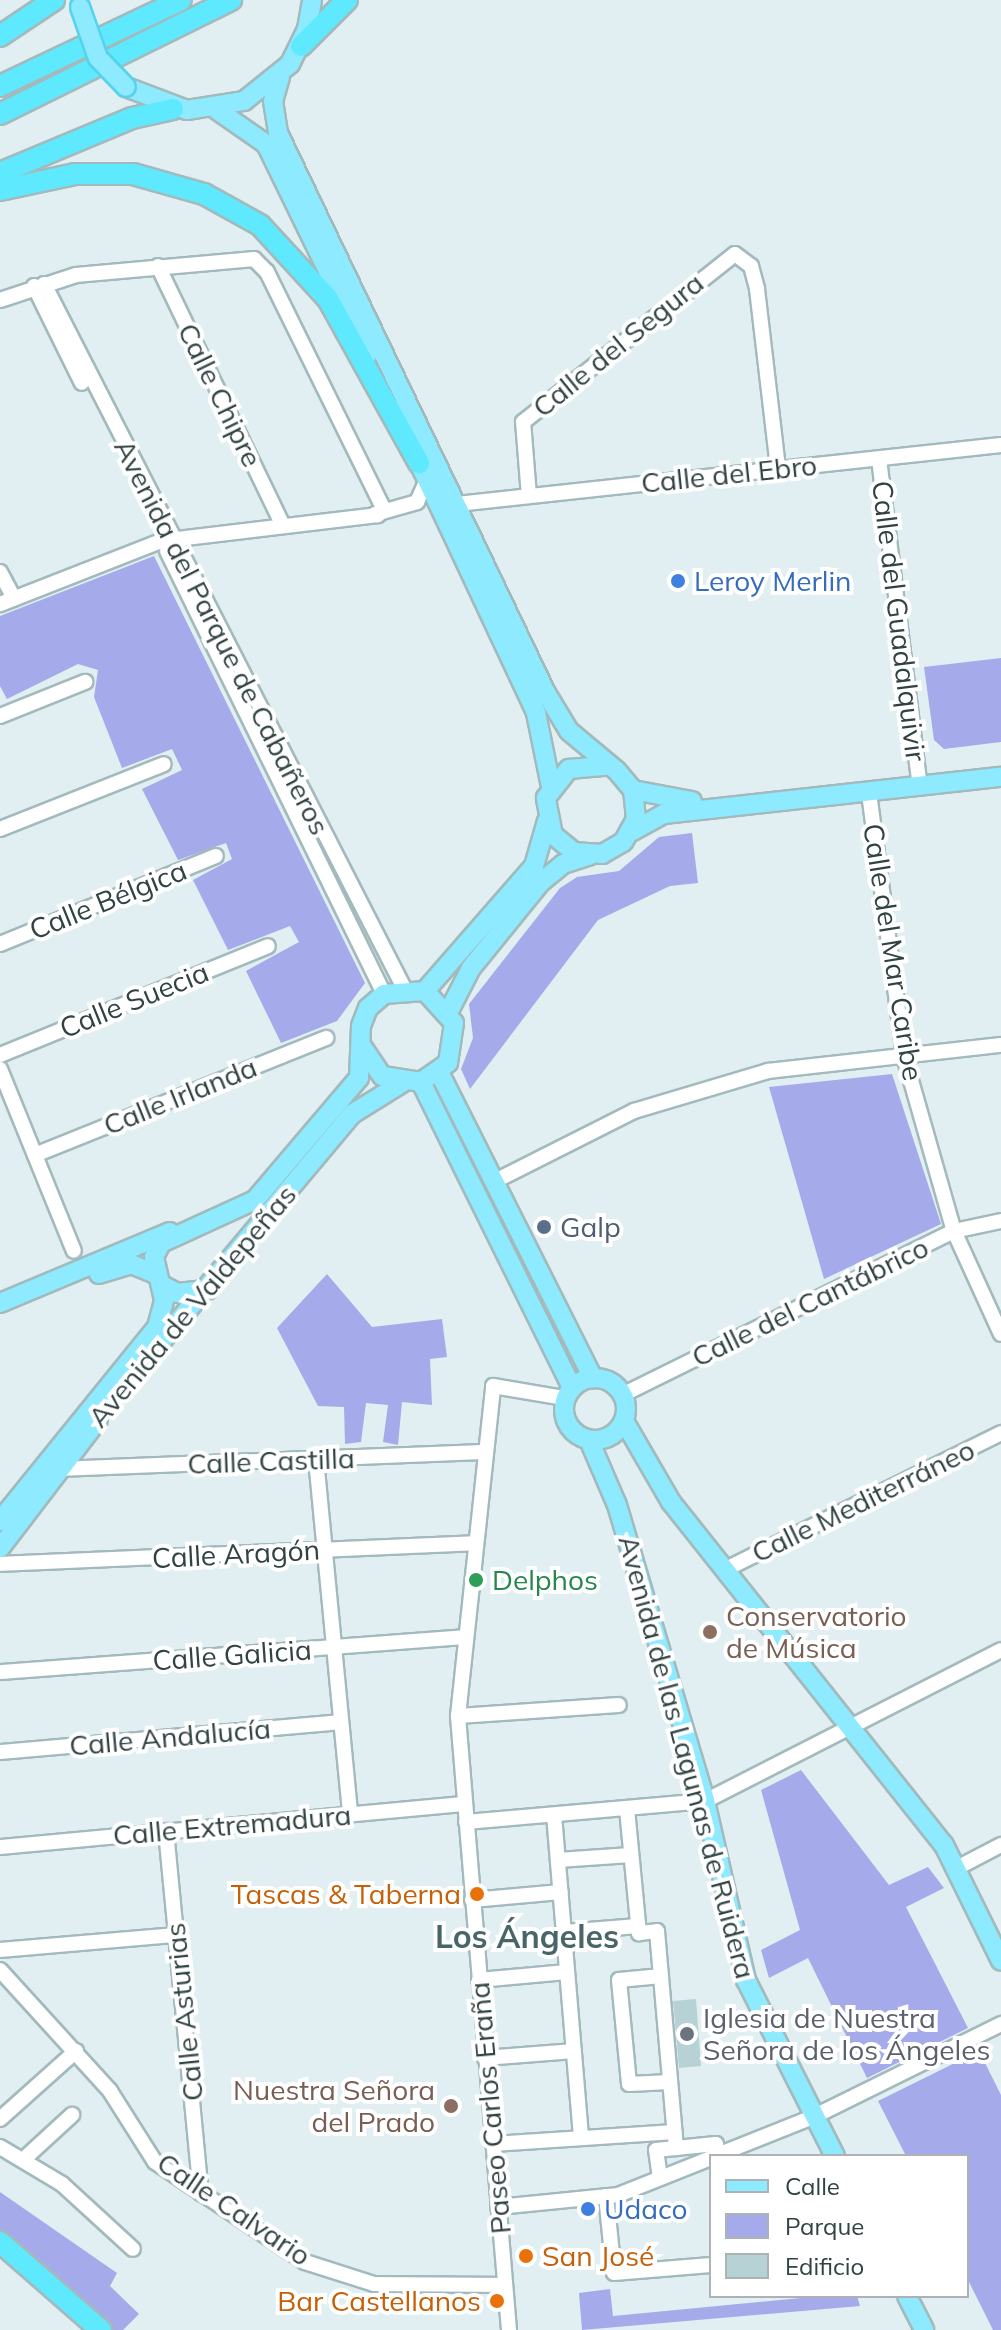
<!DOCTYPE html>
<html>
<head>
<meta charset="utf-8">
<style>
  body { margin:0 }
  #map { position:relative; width:1001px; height:2330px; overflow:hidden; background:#e1eff2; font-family:Mulish,sans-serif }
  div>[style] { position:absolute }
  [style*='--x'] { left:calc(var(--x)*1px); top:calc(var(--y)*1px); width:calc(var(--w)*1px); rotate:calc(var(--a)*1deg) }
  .green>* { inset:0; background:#a5abea }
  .building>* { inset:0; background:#b6d2d4 }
  .roads { filter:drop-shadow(2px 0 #a3babd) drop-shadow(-2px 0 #a3babd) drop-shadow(0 2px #a3babd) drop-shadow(0 -2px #a3babd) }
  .minor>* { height:14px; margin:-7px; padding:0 7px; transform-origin:7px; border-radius:7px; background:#fff }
  .major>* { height:18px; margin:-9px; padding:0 9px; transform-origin:9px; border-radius:9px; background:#8deaff }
  .major>.ring { margin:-9px; padding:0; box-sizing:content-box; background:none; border:18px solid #8deaff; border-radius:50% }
  .highway>* { height:20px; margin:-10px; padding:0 10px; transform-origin:10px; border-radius:10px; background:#5fe9ff }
  .bridges { filter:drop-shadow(2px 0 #55d3ec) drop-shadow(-2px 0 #55d3ec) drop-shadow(0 2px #55d3ec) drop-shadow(0 -2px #55d3ec) }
  .major-bridge>* { height:18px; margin:-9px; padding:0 9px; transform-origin:9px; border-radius:9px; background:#8deaff }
  .dots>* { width:22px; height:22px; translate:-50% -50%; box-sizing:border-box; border:4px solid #fff; border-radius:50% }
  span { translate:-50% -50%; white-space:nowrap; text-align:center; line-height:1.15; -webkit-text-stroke:8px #fff; paint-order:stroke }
  .street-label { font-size:28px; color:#314243 }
  .shop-label { font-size:28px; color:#366cbe }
  .left { translate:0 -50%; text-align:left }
  .service-label { font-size:28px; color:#4e5e75 }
  .leisure-label { font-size:28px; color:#27864d }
  .education-label { font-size:28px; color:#785e54 }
  .right { translate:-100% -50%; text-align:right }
  .food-label { font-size:28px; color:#c56008 }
  .worship-label { font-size:28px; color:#5b616d }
  .quarter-label { font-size:32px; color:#486567; font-weight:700 }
  .legend { position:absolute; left:709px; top:2154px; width:260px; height:144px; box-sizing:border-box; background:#fff; border:2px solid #adb3b4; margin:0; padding:10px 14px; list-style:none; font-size:24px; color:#314243 }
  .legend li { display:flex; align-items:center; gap:16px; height:40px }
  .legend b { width:40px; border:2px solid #adb3b4 }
</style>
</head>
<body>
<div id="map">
  <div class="green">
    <i style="clip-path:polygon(154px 556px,365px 983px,337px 1021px,281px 1043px,246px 971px,299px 942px,290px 926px,228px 950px,193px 880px,232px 859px,226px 843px,178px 860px,142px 789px,182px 770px,172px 749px,122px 768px,94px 697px,98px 670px,78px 664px,7px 699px,0 686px,0 616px)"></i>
    <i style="clip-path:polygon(1001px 658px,1001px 742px,944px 749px,934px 740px,924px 667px)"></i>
    <i style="clip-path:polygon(692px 833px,698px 883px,670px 886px,598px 920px,470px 1089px,461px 1069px,473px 1038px,469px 1004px,560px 888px,577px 877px,619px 871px,659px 837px)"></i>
    <i style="clip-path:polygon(892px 1074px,941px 1224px,824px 1279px,769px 1087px)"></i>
    <i style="clip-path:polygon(327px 1274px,372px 1327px,442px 1319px,447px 1357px,430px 1359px,432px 1405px,402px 1402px,398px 1445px,383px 1442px,388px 1405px,366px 1403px,361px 1442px,345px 1444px,344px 1407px,318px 1406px,277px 1328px)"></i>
    <i style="clip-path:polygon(801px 1770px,889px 1885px,928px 1867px,944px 1888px,906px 1907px,968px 2028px,867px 2078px,808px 1958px,769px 1978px,761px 1950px,800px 1930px,761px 1790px)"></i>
    <i style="clip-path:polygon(979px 2051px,1001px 2095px,1001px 2330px,993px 2330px,967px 2278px,967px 2156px,906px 2156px,878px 2101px)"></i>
    <i style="clip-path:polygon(0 2192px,117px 2273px,110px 2286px,139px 2314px,123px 2330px,100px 2330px,0 2243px)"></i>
    <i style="clip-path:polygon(610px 2289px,613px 2316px,822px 2296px,857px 2296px,860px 2306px,582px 2330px,579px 2293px)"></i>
  </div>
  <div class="building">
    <i style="clip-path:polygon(696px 1999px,701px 2066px,679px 2068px,673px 2001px)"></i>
  </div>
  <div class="roads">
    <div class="minor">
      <i style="--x:158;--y:266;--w:286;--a:64.3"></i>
      <i style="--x:44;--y:284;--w:791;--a:62.92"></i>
      <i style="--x:34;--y:286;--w:108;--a:63.7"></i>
      <i style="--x:0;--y:300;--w:80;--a:-18.2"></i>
      <i style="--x:76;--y:275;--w:179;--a:-5.1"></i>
      <i style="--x:254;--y:259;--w:18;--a:45"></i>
      <i style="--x:267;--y:272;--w:263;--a:63.8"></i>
      <i style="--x:383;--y:508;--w:9;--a:126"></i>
      <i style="--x:378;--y:515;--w:219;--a:173.2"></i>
      <i style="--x:161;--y:541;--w:173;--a:158.6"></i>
      <i style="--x:879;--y:459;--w:325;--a:82.9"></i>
      <i style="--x:529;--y:496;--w:74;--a:-94.6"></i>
      <i style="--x:523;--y:422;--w:270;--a:-38.4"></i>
      <i style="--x:735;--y:254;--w:20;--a:37"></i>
      <i style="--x:751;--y:266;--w:24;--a:75"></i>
      <i style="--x:757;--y:289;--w:179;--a:83.3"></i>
      <i style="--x:457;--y:504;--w:547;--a:-6.19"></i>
      <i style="--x:375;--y:514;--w:44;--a:-15.9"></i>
      <i style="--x:417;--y:502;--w:24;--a:-66"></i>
      <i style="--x:167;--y:551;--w:493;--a:63.9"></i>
      <i style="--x:0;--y:572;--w:30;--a:62"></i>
      <i style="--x:0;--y:716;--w:92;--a:-21.8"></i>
      <i style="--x:869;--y:793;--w:265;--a:82.4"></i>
      <i style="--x:904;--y:1056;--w:182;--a:74.1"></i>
      <i style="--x:954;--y:1231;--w:113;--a:65.5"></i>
      <i style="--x:0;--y:829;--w:176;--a:-21.6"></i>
      <i style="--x:0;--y:944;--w:233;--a:-22.2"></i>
      <i style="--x:0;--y:1055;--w:289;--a:-22.1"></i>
      <i style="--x:0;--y:1069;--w:196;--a:67.9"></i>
      <i style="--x:35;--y:1155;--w:314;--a:-21.9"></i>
      <i style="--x:493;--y:1182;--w:158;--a:-26.7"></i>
      <i style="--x:634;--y:1111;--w:140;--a:-16.6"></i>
      <i style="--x:768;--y:1071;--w:234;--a:-6.4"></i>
      <i style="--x:622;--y:1395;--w:370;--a:-26.3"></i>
      <i style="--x:954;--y:1231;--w:48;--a:-12"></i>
      <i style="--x:316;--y:1459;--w:356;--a:84.5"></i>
      <i style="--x:59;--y:1469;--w:423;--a:-2.3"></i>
      <i style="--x:0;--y:1564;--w:473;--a:-2.5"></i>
      <i style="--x:724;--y:1570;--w:309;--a:-26.3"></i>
      <i style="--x:0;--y:1672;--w:465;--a:-4.3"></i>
      <i style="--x:458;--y:1716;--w:161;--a:-3.9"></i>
      <i style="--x:0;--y:1752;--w:342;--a:-5"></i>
      <i style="--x:627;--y:1809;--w:125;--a:84.5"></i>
      <i style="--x:639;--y:1933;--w:18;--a:-6"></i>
      <i style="--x:657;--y:1931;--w:218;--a:85"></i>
      <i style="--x:554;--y:1815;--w:323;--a:85.2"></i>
      <i style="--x:466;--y:1822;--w:240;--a:-5"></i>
      <i style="--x:705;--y:1801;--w:332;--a:-27"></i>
      <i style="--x:166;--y:1831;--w:364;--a:84.5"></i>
      <i style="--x:0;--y:1847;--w:466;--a:-5.3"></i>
      <i style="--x:558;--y:1860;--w:73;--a:-3.9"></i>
      <i style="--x:955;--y:1869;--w:52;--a:-27.6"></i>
      <i style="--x:472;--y:1900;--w:89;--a:-5.1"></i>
      <i style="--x:564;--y:1932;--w:74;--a:-4.6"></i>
      <i style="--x:0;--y:1950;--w:177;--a:-4.9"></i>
      <i style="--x:0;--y:1970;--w:164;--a:47.7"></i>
      <i style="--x:110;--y:2091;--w:84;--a:57.6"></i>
      <i style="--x:155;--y:2162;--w:180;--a:33.7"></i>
      <i style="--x:305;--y:2262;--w:72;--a:17.7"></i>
      <i style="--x:374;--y:2284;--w:131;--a:0.4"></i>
      <i style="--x:661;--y:1976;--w:42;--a:174.6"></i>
      <i style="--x:619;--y:1980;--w:104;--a:84.5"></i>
      <i style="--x:629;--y:2084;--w:41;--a:-2.8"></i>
      <i style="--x:479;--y:1980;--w:88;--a:-5.2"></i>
      <i style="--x:485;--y:2058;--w:89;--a:-4.5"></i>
      <i style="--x:0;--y:2119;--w:102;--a:-41.8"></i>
      <i style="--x:493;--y:2144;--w:182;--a:-3.8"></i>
      <i style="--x:0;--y:2147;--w:72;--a:30.8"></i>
      <i style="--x:62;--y:2184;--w:96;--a:42.5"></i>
      <i style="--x:715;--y:2156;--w:108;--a:-21.8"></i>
      <i style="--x:815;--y:2116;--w:208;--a:-26.3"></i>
      <i style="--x:25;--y:2158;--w:64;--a:-42.5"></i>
      <i style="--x:660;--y:2178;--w:28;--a:-98"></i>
      <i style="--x:656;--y:2150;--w:60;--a:-5.7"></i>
      <i style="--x:716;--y:2144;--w:11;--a:80"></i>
      <i style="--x:606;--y:2196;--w:77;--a:84.1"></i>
      <i style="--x:614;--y:2273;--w:97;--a:-4.7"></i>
      <i style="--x:498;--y:2207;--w:121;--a:-5.7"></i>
      <i style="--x:618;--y:2195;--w:100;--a:-21.7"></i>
      <i style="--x:509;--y:2330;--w:616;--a:-94.75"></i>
      <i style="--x:458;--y:1716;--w:332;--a:-83.9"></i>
      <i style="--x:493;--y:1386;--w:73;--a:9.5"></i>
    </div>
    <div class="major">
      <i style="--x:280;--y:77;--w:25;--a:106"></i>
      <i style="--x:273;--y:101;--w:32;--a:81"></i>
      <i style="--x:278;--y:133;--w:621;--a:64.43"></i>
      <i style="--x:546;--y:693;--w:44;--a:58.8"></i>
      <i style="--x:569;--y:731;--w:62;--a:39.8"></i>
      <i style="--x:617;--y:771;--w:25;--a:50"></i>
      <i style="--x:633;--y:790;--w:29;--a:84"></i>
      <i style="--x:636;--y:819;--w:26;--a:119"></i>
      <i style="--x:623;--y:842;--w:24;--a:150"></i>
      <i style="--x:602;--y:854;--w:28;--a:-176"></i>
      <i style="--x:574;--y:852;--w:27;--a:-141"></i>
      <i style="--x:553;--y:835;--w:38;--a:-101"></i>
      <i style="--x:546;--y:798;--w:37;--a:-52"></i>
      <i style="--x:569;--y:769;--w:37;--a:-5"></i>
      <i style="--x:126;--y:87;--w:65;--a:20.7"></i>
      <i style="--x:187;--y:110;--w:58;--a:-9"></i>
      <i style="--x:244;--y:101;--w:59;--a:-38.8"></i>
      <i style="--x:290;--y:64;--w:39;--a:-64"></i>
      <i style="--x:307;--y:29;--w:29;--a:-80"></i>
      <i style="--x:217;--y:110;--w:60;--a:34.8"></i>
      <i style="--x:266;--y:144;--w:233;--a:64"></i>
      <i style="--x:414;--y:452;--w:288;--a:64.9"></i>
      <i style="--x:536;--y:713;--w:76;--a:78.5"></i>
      <i style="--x:633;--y:790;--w:60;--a:10.6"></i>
      <i style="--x:631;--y:832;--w:38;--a:-29"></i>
      <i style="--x:664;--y:814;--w:339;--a:-6.3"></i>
      <i style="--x:425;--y:991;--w:166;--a:-48.9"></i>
      <i style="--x:534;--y:866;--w:47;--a:-73.9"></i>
      <i style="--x:449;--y:1011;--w:48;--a:-62.9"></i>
      <i style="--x:471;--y:968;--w:111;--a:-50.9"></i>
      <i style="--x:541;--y:882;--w:28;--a:-39"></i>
      <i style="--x:563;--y:864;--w:28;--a:-18"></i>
      <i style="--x:439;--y:1072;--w:343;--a:63.3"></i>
      <i style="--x:421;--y:1082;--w:341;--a:63.7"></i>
      <i style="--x:99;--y:1274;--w:34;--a:-17"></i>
      <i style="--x:131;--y:1264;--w:27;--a:22"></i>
      <i style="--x:162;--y:1285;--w:17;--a:28"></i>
      <i style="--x:177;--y:1293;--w:31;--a:-6"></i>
      <i style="--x:0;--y:1303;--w:184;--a:-22.7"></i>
      <i class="ring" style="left:564px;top:1378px;width:44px;height:44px"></i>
      <i style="--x:128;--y:1381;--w:349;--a:-50"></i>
      <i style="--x:352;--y:1114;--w:59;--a:-31.8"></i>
      <i style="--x:624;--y:1421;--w:94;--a:59.9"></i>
      <i style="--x:671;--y:1502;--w:438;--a:51.5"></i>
      <i style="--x:944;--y:1845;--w:129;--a:63.8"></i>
      <i style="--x:589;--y:1440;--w:71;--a:66.7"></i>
      <i style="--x:617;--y:1505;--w:309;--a:73.4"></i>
      <i style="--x:705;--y:1801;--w:184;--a:77.1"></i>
      <i style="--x:746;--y:1980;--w:197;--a:63.2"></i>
      <i style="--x:0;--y:1521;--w:250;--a:-51"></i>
      <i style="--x:157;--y:1327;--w:28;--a:-75"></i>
      <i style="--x:164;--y:1300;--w:44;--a:-103.1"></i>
      <i style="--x:154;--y:1257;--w:16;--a:-63"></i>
      <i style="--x:161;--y:1243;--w:103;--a:-24.6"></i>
      <i style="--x:255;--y:1200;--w:160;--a:-49.6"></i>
      <i style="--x:359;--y:1078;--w:52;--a:-87.8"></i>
      <i style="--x:361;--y:1026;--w:19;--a:-69"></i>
      <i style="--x:368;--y:1008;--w:21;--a:-41"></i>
      <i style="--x:384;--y:994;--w:41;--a:-4.2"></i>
      <i style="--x:425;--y:991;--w:43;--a:47.8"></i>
      <i style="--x:454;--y:1023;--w:40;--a:98.5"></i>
      <i style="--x:448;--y:1063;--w:33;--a:145"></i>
      <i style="--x:421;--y:1082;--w:39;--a:-171"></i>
      <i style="--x:382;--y:1076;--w:37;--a:-124"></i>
      <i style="--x:0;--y:1548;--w:161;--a:-52.6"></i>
      <i style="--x:907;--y:2296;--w:38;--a:63"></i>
    </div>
    <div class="highway">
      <i style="--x:0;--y:36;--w:65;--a:-33.7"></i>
      <i style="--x:301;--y:46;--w:65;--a:-45"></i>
      <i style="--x:0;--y:86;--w:200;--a:-25.4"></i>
      <i style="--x:0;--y:114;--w:258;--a:-26.3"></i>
      <i style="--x:0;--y:173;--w:143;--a:-22.6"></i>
      <i style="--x:132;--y:118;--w:42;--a:-12.4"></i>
      <i style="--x:0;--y:190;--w:77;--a:-12"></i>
      <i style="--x:75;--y:174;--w:58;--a:0"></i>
      <i style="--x:133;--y:174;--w:74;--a:15.7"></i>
      <i style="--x:204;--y:194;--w:64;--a:29"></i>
      <i style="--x:260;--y:225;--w:100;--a:47.4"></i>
      <i style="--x:328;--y:299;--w:188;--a:61"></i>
      <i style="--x:0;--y:2242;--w:134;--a:41.1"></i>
    </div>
  </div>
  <div class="bridges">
    <div class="major-bridge">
      <i style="--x:80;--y:7;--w:54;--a:70.6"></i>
      <i style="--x:98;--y:58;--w:40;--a:46"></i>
    </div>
  </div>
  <div class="dots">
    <i style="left:678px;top:581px;background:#3f7fe0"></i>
    <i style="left:544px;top:1227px;background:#5c6f8a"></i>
    <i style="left:476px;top:1580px;background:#2e9e5b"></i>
    <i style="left:710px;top:1632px;background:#8d6e63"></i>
    <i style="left:477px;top:1894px;background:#e8710a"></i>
    <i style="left:687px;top:2034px;background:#6b7280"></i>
    <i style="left:451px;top:2106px;background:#8d6e63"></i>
    <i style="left:588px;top:2209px;background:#3f7fe0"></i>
    <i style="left:526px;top:2256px;background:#e8710a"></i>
    <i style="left:497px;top:2301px;background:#e8710a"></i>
  </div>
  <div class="street-label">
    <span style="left:618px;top:345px;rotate:-39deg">Calle del Segura</span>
    <span style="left:220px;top:395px;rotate:64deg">Calle Chipre</span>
    <span style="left:729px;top:474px;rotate:-6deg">Calle del Ebro</span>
    <span style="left:899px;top:621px;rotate:83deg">Calle del Guadalquivir</span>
    <span style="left:222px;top:637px;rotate:63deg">Avenida del Parque de Cabañeros</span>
    <span style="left:108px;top:900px;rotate:-22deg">Calle Bélgica</span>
    <span style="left:893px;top:952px;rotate:81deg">Calle del Mar Caribe</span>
    <span style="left:134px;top:1000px;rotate:-22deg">Calle Suecia</span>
    <span style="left:180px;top:1096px;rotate:-22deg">Calle Irlanda</span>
    <span style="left:810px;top:1302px;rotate:-26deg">Calle del Cantábrico</span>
    <span style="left:192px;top:1306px;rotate:-50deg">Avenida de Valdepeñas</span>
    <span style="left:271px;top:1461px;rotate:-2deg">Calle Castilla</span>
    <span style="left:863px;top:1501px;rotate:-26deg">Calle Mediterráneo</span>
    <span style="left:236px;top:1554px;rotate:-3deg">Calle Aragón</span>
    <span style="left:232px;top:1655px;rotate:-4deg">Calle Galicia</span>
    <span style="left:170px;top:1737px;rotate:-5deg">Calle Andalucía</span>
    <span style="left:687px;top:1757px;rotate:75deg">Avenida de las Lagunas de Ruidera</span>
    <span style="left:232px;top:1825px;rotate:-5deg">Calle Extremadura</span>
    <span style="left:184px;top:2012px;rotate:-96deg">Calle Asturias</span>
    <span style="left:490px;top:2108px;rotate:-95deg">Paseo Carlos Eraña</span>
    <span style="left:234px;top:2209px;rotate:34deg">Calle Calvario</span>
  </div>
  <div class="shop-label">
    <span class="left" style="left:694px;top:581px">Leroy Merlin</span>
    <span class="left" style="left:604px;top:2209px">Udaco</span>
  </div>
  <div class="service-label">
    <span class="left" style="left:560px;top:1227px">Galp</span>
  </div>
  <div class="leisure-label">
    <span class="left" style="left:492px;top:1580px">Delphos</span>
  </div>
  <div class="education-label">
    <span class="left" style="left:726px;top:1632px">Conservatorio<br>de Música</span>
    <span class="right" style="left:435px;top:2106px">Nuestra Señora<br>del Prado</span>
  </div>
  <div class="food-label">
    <span class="right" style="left:461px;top:1894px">Tascas &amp; Taberna</span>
    <span class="left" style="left:542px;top:2256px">San José</span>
    <span class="right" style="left:481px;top:2301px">Bar Castellanos</span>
  </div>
  <div class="worship-label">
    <span class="left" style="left:703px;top:2034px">Iglesia de Nuestra<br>Señora de los Ángeles</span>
  </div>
  <div class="quarter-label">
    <span style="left:527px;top:1936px">Los Ángeles</span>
  </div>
  <ul class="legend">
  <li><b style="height:10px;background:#8deaff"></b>Calle</li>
  <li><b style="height:22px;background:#a5abea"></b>Parque</li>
  <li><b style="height:22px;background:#b6d2d4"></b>Edificio</li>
  </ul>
</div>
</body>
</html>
